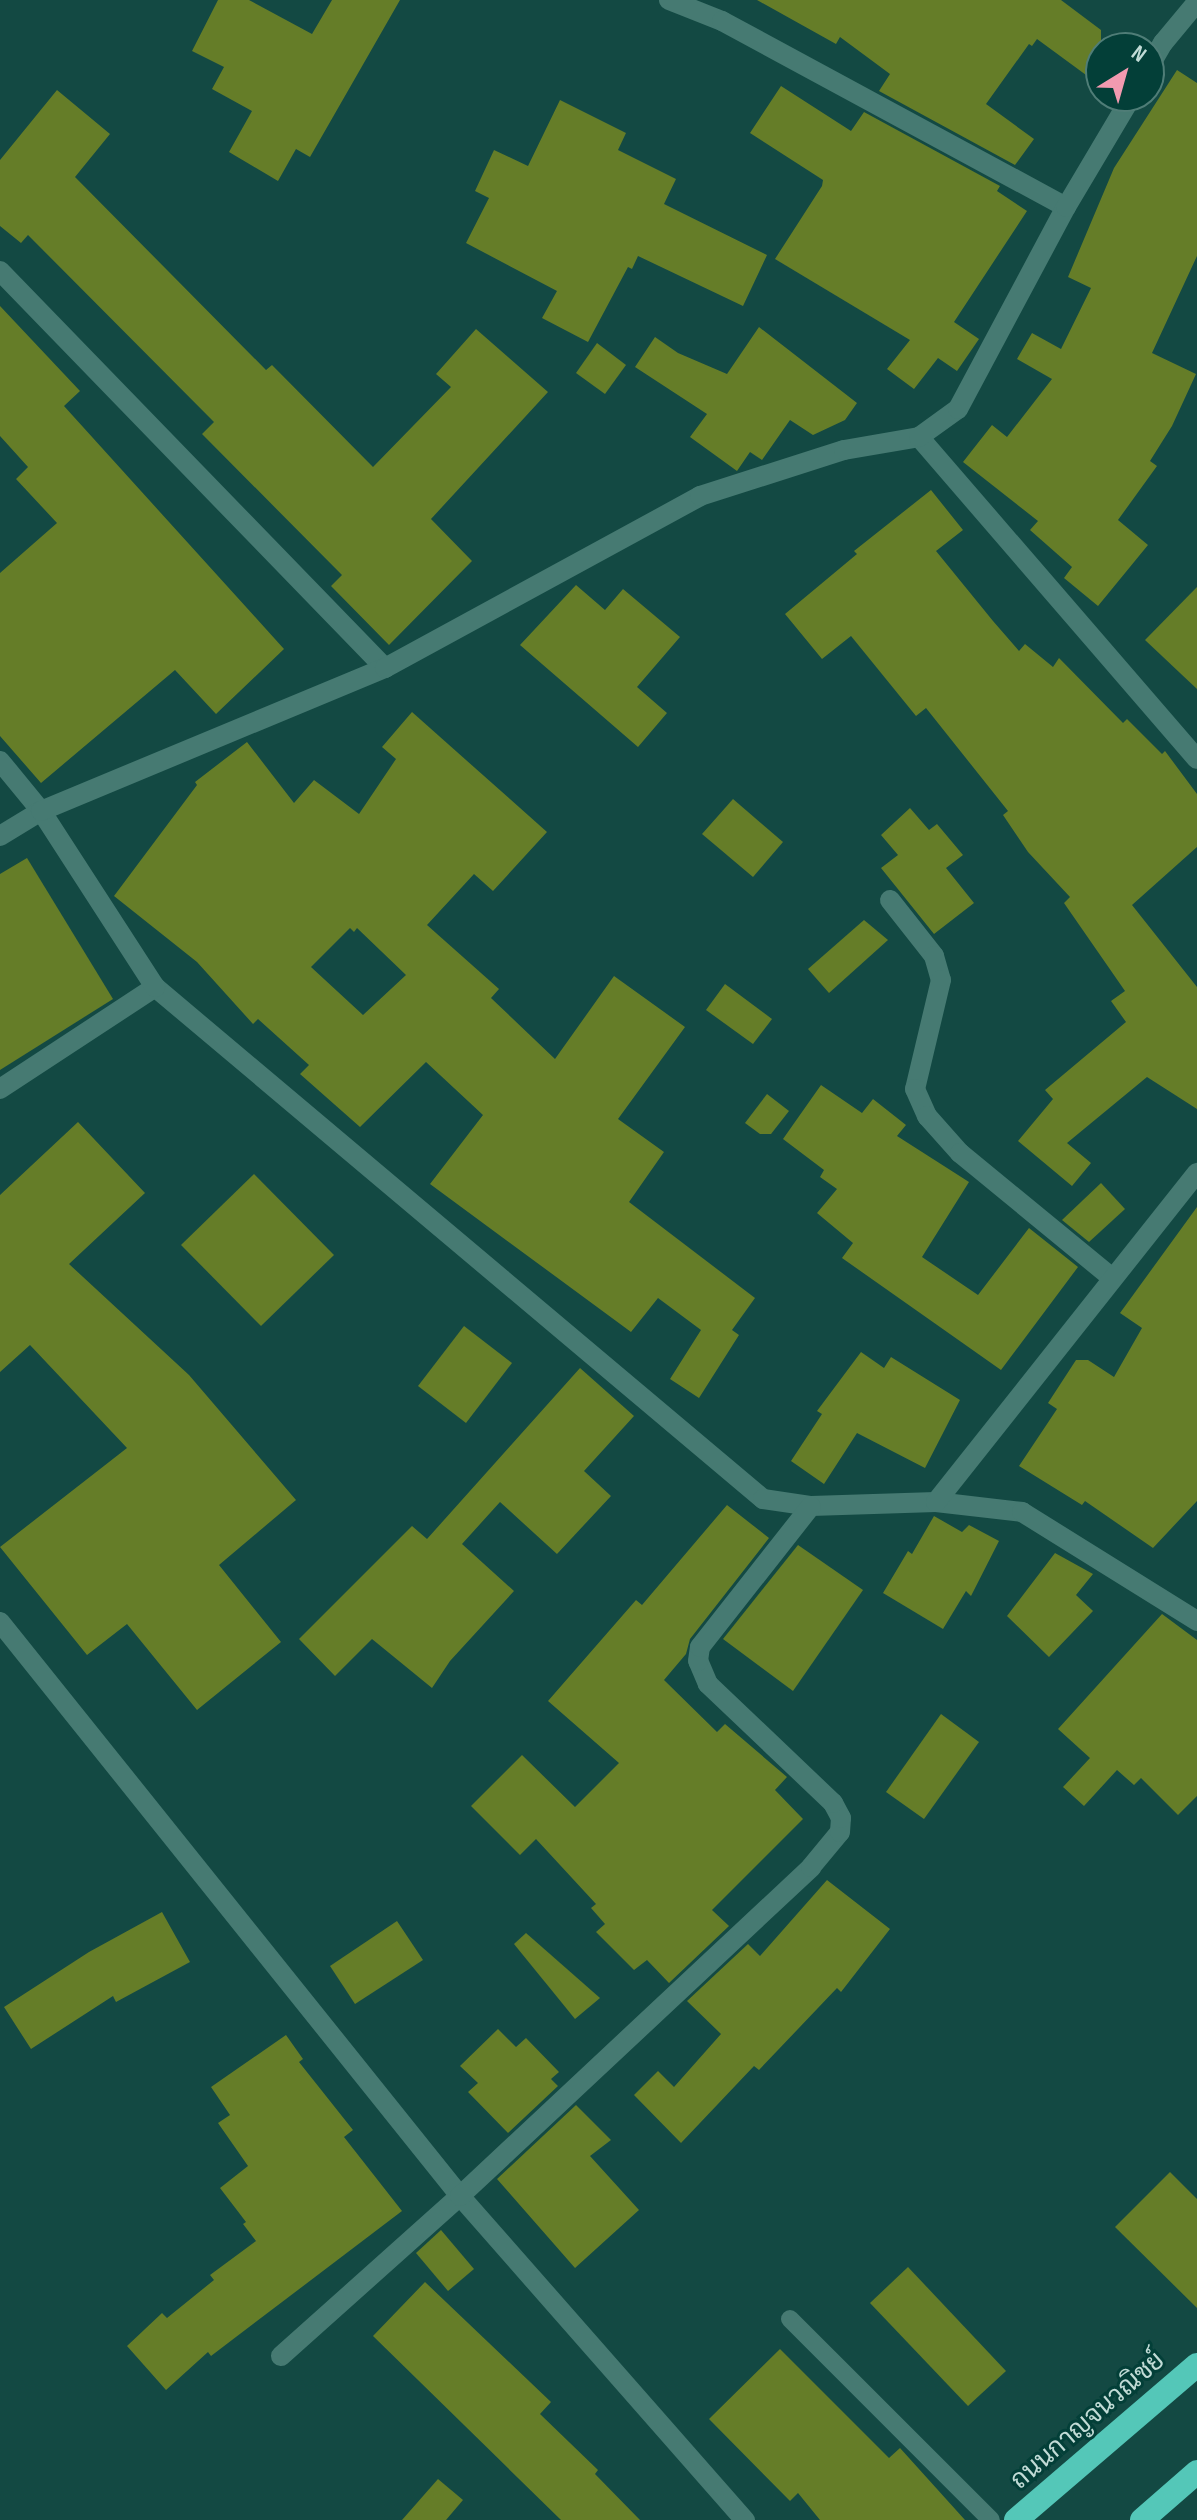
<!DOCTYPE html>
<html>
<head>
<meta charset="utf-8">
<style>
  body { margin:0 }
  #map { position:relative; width:1197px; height:2520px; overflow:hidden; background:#134943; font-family:"Sofia Sans Condensed",Sarabun,sans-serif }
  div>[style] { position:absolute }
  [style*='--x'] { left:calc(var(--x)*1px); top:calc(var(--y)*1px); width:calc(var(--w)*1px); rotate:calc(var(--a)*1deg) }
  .building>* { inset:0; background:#657d28 }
  .lane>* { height:18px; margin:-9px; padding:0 9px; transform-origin:9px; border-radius:9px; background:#467a72 }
  .street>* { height:20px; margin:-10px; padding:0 10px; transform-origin:10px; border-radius:10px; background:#467a72 }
  .highway>* { height:24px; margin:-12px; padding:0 12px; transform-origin:12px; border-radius:12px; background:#54c7b8 }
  span { translate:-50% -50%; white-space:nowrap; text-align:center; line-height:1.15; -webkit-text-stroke:6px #033f38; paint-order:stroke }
  .street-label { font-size:26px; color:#c1dbd6 }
  .north { position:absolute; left:1085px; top:32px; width:80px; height:80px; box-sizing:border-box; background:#033f38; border:2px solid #4f7d77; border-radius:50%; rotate:37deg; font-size:22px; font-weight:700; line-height:32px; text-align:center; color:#c1dbd6 }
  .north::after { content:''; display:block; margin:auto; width:28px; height:36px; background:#f29ab0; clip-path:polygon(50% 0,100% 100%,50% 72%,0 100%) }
</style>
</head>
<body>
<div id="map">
  <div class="building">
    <i style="clip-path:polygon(218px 0,249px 0,312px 34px,332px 0,400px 0,310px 157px,296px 149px,278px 181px,229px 152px,252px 111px,212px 89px,224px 67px,192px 51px)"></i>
    <i style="clip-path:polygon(757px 0,1061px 0,1101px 30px,1101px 86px,1037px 39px,1032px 46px,1029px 44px,986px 104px,1034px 139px,1015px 165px,879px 91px,890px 74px,840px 37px,836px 44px)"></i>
    <i style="clip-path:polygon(1177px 70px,1197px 83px,1197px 256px,1152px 353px,1196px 374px,1172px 426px,1150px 461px,1157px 466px,1118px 520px,1148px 545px,1098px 606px,1064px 578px,1072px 567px,1030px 530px,1038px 521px,963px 462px,992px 425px,1007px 437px,1052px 379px,1017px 359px,1032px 333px,1061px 349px,1091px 288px,1068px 277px,1114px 168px)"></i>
    <i style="clip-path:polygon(781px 86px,851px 131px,864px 112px,1000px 186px,997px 191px,1027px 211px,954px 322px,979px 339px,957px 371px,938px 358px,914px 389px,887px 369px,910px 340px,775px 259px,822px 186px,823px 180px,750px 133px)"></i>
    <i style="clip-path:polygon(57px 90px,110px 134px,75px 177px,266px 370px,272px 365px,373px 467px,451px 387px,436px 374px,476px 329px,548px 392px,431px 519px,472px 561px,389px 645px,331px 586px,342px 575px,202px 434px,214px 422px,28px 235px,21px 243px,0 226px,0 160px)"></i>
    <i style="clip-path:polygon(560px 100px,626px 133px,618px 150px,676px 179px,664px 204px,767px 255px,743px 306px,638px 256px,632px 269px,628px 267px,588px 342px,542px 318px,557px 291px,466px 243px,489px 198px,475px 191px,494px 150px,528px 166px)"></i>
    <i style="clip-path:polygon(0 306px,80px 391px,64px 406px,284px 649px,216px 714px,175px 670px,41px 783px,0 736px,0 573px,57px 523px,16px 479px,28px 467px,0 436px)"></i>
    <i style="clip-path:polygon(759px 327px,857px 403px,845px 420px,813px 435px,790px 420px,762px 460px,750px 452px,737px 471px,690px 437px,707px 414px,635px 367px,655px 337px,678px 353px,727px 374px)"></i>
    <i style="clip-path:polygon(597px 343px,626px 365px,605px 394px,576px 373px)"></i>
    <i style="clip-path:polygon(931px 490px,963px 530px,936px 551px,993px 621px,1019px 651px,1025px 644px,1053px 667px,1059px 658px,1123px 723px,1127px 719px,1162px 754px,1165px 751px,1197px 794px,1197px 847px,1132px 905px,1197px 987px,1197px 1109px,1147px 1077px,1067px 1143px,1091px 1163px,1072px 1186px,1018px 1141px,1053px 1099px,1045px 1090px,1126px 1022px,1111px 1001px,1125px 991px,1064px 903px,1070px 897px,1028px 852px,1003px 815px,1008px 811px,926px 708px,916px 716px,851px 636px,822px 659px,785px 614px,857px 554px,854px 551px)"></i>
    <i style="clip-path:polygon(576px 585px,605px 610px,623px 589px,680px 637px,637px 687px,667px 713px,638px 747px,520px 645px)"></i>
    <i style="clip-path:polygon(1197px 587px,1197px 689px,1145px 640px)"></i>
    <i style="clip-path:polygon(evenodd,412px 712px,547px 832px,493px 891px,474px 874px,427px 925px,499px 989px,491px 998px,555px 1059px,614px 976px,685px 1027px,618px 1119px,664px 1152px,629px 1202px,755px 1298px,732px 1330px,739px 1335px,699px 1398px,670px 1379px,701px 1330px,658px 1298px,631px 1332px,430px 1184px,483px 1115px,426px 1062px,360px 1127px,300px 1074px,309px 1065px,258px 1019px,253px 1024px,197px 962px,114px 896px,197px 785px,195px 782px,247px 742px,294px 803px,314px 780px,359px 814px,396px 759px,382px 747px,412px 712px,350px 928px,354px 932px,357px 928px,406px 975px,363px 1015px,311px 967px,350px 928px)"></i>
    <i style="clip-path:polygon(733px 799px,783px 842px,753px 877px,702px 834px)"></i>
    <i style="clip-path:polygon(910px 808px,929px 830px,937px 824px,963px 855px,946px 868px,974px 903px,934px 934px,881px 868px,898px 855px,881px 835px)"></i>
    <i style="clip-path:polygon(27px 858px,113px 999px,0 1070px,0 874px)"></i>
    <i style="clip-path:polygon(864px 920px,888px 940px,829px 993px,808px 969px)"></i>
    <i style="clip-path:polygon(725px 984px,772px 1019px,753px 1044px,706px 1010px)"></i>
    <i style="clip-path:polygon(821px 1085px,862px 1113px,873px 1099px,906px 1125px,897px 1136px,969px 1182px,922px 1257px,978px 1295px,1029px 1228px,1078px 1267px,1001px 1370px,842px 1258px,853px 1243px,817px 1213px,837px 1189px,820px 1177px,824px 1170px,783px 1139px)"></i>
    <i style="clip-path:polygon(767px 1094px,789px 1111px,771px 1134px,760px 1134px,745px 1123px)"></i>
    <i style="clip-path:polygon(78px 1122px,145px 1193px,69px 1264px,189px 1375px,296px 1500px,219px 1565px,281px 1642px,197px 1710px,127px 1624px,87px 1655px,0 1547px,127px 1448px,30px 1345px,0 1372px,0 1195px)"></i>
    <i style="clip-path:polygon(254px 1174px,334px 1255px,261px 1326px,181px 1245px)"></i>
    <i style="clip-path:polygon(1101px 1183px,1125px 1209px,1089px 1242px,1062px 1220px)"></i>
    <i style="clip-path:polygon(1197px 1207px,1197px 1501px,1153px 1548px,1085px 1501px,1082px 1505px,1019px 1466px,1057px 1409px,1048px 1403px,1076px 1360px,1088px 1360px,1114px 1377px,1142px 1328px,1120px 1313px)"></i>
    <i style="clip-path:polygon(464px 1326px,512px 1363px,466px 1423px,418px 1386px)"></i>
    <i style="clip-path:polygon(861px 1352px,884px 1368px,891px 1357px,960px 1400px,925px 1468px,857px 1433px,824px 1484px,791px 1461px,822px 1414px,817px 1411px)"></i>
    <i style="clip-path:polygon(580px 1368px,634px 1416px,584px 1471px,611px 1496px,557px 1554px,500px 1502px,462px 1544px,514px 1591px,450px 1661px,432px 1688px,372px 1639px,335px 1676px,299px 1639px,412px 1526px,427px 1539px)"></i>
    <i style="clip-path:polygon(727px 1505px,769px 1538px,690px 1639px,686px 1654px,664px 1680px,717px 1732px,725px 1724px,787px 1777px,775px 1790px,803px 1819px,712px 1910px,729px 1926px,669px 1983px,647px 1960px,634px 1970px,596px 1932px,605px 1924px,591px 1908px,596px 1904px,536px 1839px,520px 1855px,471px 1806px,522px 1755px,575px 1807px,619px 1763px,548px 1701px,636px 1600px,642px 1605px)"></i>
    <i style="clip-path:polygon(934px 1516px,962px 1532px,969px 1525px,999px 1541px,971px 1596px,966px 1591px,943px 1629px,883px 1593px,908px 1551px,912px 1554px)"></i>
    <i style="clip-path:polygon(798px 1545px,863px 1590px,793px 1691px,723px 1639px)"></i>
    <i style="clip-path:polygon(1055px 1553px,1093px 1574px,1076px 1595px,1093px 1611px,1049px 1657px,1007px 1616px)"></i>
    <i style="clip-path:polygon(1162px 1614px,1197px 1640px,1197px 1796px,1178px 1815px,1141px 1778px,1134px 1785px,1117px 1770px,1084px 1806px,1063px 1787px,1090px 1758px,1058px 1729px)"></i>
    <i style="clip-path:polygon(941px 1714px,979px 1742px,924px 1819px,886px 1792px)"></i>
    <i style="clip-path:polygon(827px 1880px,890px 1929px,841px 1992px,837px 1988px,759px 2070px,754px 2066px,681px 2143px,634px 2095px,658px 2071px,674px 2087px,721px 2034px,687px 2001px,748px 1944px,760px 1956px)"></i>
    <i style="clip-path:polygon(162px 1912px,190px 1962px,116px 2002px,113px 1996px,31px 2049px,4px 2007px,89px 1952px)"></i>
    <i style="clip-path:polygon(397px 1921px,423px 1960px,355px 2004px,330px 1966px)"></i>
    <i style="clip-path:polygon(526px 1933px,600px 1998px,575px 2019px,514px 1944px)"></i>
    <i style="clip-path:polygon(498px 2029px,516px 2047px,526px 2038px,559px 2072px,551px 2079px,558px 2086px,508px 2133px,468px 2092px,478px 2083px,460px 2066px)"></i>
    <i style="clip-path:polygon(286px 2035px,303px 2059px,299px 2062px,353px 2130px,344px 2137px,402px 2211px,211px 2356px,208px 2352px,166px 2390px,127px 2346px,162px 2313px,167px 2318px,214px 2280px,210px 2275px,256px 2241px,243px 2224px,246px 2222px,220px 2188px,248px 2166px,218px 2123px,230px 2115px,211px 2087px)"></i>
    <i style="clip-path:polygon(576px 2105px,611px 2140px,590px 2156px,639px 2210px,575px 2268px,497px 2179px)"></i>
    <i style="clip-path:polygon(1170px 2172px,1197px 2199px,1197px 2308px,1115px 2227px)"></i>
    <i style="clip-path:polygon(441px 2230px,474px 2269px,448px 2291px,416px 2253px)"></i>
    <i style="clip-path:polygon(908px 2267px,1006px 2371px,968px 2406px,870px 2303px)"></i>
    <i style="clip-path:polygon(425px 2282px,551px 2402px,540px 2414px,598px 2470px,595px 2474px,640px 2520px,561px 2520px,373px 2336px)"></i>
    <i style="clip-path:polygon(780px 2349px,889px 2458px,900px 2448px,965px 2520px,820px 2520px,798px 2493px,790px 2501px,709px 2419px)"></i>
    <i style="clip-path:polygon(438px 2479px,463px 2500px,446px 2520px,402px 2520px)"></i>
  </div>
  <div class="lane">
    <i style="--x:790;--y:2319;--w:284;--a:45"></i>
  </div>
  <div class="street">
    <i style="--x:669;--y:0;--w:57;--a:21.6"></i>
    <i style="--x:722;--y:21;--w:391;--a:28.4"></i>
    <i style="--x:1149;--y:67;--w:28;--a:-60"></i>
    <i style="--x:1163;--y:43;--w:53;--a:-50.3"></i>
    <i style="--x:0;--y:271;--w:553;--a:45.88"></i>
    <i style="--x:919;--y:437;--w:425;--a:49.2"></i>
    <i style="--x:0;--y:761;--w:65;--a:50.6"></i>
    <i style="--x:41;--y:811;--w:48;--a:148.6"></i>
    <i style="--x:890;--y:900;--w:71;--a:51.8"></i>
    <i style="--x:934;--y:956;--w:25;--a:74"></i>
    <i style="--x:941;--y:980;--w:112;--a:103.4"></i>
    <i style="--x:915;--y:1089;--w:30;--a:66"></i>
    <i style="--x:927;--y:1116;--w:50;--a:48.3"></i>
    <i style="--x:960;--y:1153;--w:197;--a:39.4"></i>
    <i style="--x:155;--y:987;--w:795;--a:40.1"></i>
    <i style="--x:763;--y:1499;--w:49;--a:8.3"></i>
    <i style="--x:811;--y:1506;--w:125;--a:-1.8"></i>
    <i style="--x:936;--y:1502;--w:87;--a:6.6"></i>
    <i style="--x:1022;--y:1512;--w:206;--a:31.9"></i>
    <i style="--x:0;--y:1089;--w:186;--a:-33.3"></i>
    <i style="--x:155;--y:987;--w:210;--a:-122.9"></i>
    <i style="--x:41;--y:811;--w:373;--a:-22.6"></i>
    <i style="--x:385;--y:668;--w:359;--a:-28.6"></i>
    <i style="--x:700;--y:496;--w:151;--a:-17.7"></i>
    <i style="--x:844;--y:450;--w:76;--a:-9.8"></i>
    <i style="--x:919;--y:437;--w:48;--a:-35.7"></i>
    <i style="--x:958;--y:409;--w:229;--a:-61.9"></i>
    <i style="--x:1066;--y:207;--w:129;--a:-59.3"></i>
    <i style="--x:936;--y:1502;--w:420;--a:-51.6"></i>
    <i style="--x:0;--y:1622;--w:736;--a:51.29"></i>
    <i style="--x:460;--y:2196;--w:432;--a:48.7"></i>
    <i style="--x:281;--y:2356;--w:240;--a:-41.8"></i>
    <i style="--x:460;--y:2196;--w:481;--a:-43.1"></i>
    <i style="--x:811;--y:1867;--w:45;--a:-50.4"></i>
    <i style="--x:840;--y:1832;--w:14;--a:-86"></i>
    <i style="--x:841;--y:1818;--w:17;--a:-118"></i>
    <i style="--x:833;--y:1803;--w:173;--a:-136.4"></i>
    <i style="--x:708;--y:1684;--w:25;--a:-113"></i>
    <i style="--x:698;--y:1661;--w:14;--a:-82"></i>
    <i style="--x:700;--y:1647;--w:179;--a:-51.8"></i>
  </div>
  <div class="highway">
    <i style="--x:1016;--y:2520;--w:238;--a:-40.6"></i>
    <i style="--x:1142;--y:2520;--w:73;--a:-41.1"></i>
  </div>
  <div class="street-label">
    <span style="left:1088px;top:2421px;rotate:-41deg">ถนนกาญจนวณิชย์</span>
  </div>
  <div class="north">N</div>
</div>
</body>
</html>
